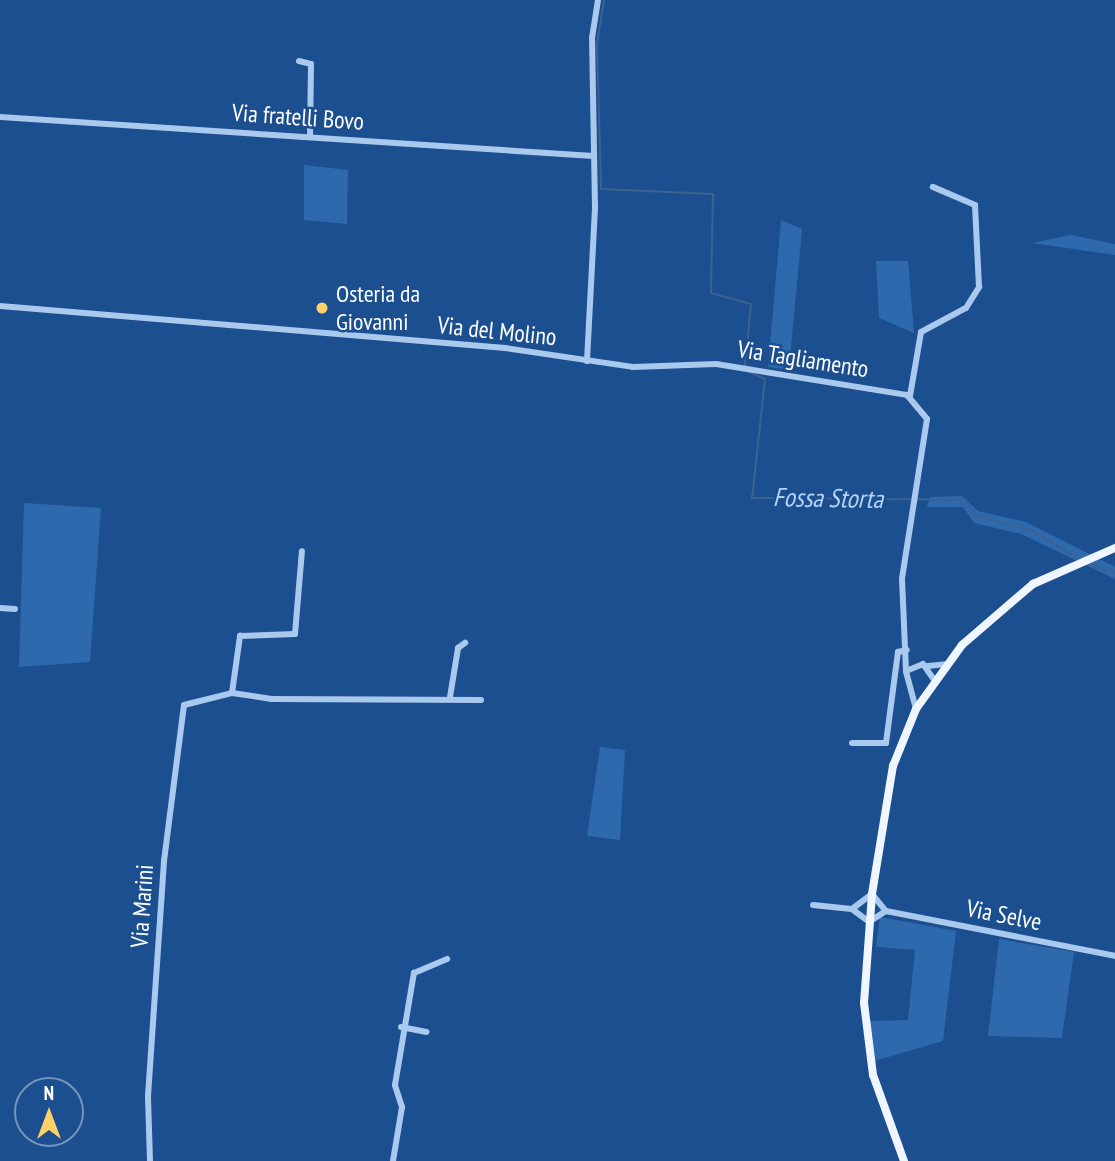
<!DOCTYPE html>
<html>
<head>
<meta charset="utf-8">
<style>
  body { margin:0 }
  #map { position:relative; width:1115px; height:1161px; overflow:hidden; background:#1b4f8f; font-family:"PT Sans Narrow",sans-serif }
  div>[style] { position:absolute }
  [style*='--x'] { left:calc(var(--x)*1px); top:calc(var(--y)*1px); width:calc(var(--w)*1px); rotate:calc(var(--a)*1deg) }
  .green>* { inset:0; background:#2e69ad }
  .stream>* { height:2px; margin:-1px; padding:0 1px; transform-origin:1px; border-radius:1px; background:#3c6290 }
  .minor>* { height:6px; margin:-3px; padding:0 3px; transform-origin:3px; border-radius:3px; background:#a9c9ee }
  .major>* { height:8px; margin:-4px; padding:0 4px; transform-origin:4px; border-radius:4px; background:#f0f6ff }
  .dots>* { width:19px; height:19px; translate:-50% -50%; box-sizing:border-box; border:4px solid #1b4f8f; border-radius:50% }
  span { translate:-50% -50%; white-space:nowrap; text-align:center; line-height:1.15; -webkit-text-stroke:5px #1b4f8f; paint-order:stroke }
  .street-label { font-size:24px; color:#fff }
  .poi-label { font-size:24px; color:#fff }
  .left { translate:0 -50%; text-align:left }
  .water-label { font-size:26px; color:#b5d3f5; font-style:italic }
  .north { position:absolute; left:14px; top:1077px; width:70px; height:70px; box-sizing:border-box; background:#1b4f8f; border:2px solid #7695bc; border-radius:50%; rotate:0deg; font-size:19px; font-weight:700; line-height:28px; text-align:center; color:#fff }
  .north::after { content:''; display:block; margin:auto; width:24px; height:32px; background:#ffd166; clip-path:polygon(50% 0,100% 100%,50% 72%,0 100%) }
</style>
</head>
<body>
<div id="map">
  <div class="green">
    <i style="clip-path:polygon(304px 165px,348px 170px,347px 224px,304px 220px)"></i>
    <i style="clip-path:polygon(781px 220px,802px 229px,789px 370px,768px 367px)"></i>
    <i style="clip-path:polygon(1071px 235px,1115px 244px,1115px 255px,1032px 243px)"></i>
    <i style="clip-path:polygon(876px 261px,908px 261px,914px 333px,879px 318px)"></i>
    <i style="clip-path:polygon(930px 497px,962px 496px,978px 511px,1026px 522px,1115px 567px,1115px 579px,1021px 534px,974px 523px,963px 507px,927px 507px)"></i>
    <i style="clip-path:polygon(24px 503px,101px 508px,90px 662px,19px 667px)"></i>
    <i style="clip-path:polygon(600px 747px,625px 750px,620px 840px,587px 836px)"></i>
    <i style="clip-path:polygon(880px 917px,956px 931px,943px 1041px,871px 1062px,869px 1021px,908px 1020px,915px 950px,876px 947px)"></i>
    <i style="clip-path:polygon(999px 939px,1074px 952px,1062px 1038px,988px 1036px)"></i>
  </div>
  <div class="stream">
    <i style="--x:604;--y:0;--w:45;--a:99"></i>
    <i style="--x:597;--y:44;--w:145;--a:88.4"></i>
    <i style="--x:601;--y:189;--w:112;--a:2.6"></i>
    <i style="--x:713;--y:194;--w:99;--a:91.2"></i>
    <i style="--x:711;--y:293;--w:41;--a:15.4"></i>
    <i style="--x:751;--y:304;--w:61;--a:95.6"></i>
    <i style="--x:745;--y:370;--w:22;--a:24"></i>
    <i style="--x:765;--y:379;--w:120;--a:96.2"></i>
    <i style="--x:752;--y:498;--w:214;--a:0.5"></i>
    <i style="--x:966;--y:500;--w:17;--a:62"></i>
    <i style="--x:974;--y:515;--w:61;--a:15.2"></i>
    <i style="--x:1033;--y:531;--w:56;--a:31.1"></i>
    <i style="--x:1086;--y:563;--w:31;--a:19"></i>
  </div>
  <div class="minor">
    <i style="--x:299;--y:61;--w:12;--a:14"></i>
    <i style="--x:311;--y:64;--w:73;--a:90.8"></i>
    <i style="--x:0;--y:117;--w:595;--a:3.76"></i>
    <i style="--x:0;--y:306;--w:507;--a:4.75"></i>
    <i style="--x:505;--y:348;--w:129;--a:8.4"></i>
    <i style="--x:633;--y:367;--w:83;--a:-2.1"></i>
    <i style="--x:716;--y:364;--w:193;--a:9.2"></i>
    <i style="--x:907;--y:395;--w:31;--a:50"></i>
    <i style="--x:927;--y:419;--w:162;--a:98.9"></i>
    <i style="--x:902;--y:579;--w:92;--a:87.5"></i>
    <i style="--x:587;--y:361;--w:153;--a:-87"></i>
    <i style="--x:595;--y:208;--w:170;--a:-91"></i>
    <i style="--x:592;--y:38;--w:38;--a:-81"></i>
    <i style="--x:910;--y:396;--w:65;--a:-80.2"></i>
    <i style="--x:921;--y:332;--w:51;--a:-28.1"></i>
    <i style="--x:966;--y:308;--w:25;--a:-58"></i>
    <i style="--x:979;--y:287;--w:82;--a:-92.8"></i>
    <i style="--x:975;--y:205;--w:46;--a:-156.8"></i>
    <i style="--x:0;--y:608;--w:15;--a:4"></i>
    <i style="--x:928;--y:666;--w:18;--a:-6"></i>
    <i style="--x:232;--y:693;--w:58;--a:-82"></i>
    <i style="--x:240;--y:636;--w:55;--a:-2.1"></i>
    <i style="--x:295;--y:634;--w:83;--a:-85.2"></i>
    <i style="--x:450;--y:697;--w:50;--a:-80.7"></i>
    <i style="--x:458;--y:648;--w:9;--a:-36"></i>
    <i style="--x:916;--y:709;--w:39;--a:-105"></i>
    <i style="--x:906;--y:671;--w:18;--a:-22"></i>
    <i style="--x:923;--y:664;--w:19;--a:55"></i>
    <i style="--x:852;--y:743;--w:34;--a:0"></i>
    <i style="--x:886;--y:743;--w:92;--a:-82.5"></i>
    <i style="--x:898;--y:652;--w:9;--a:-13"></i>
    <i style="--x:813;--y:905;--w:39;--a:6"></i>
    <i style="--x:852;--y:909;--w:21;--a:37"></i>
    <i style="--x:869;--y:922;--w:20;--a:-33"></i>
    <i style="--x:852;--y:909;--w:25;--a:-37"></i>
    <i style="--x:872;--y:894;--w:22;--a:51"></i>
    <i style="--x:886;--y:911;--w:233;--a:11.1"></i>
    <i style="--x:401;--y:1027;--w:26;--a:11"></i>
    <i style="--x:150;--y:1161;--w:65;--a:-91.8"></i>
    <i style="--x:148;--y:1096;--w:236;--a:-86.1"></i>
    <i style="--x:164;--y:861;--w:157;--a:-82.7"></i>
    <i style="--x:184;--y:705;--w:49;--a:-14"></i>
    <i style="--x:232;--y:693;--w:40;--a:8.5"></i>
    <i style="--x:272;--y:699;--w:209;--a:0.3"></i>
    <i style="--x:393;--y:1161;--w:55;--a:-80.5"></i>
    <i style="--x:402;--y:1107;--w:23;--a:-108"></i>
    <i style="--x:395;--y:1085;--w:114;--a:-80.4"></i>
    <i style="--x:414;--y:973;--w:36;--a:-23"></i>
  </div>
  <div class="major">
    <i style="--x:904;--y:1161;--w:91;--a:-109.8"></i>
    <i style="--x:873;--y:1075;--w:73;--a:-97.1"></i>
    <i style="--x:864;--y:1003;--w:109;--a:-85.8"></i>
    <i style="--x:872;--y:894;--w:130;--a:-80.7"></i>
    <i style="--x:893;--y:766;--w:61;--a:-68"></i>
    <i style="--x:916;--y:709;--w:79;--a:-54.3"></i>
    <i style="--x:962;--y:645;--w:94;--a:-40.7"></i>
    <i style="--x:1033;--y:584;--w:90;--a:-23.7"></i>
  </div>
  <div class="dots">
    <i style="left:322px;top:308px;background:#ffd166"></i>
  </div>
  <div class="street-label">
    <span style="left:298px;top:117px;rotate:4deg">Via fratelli Bovo</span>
    <span style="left:497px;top:331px;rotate:6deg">Via del Molino</span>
    <span style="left:803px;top:359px;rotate:9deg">Via Tagliamento</span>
    <span style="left:142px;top:906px;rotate:-86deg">Via Marini</span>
    <span style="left:1004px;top:915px;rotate:11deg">Via Selve</span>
  </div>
  <div class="poi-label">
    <span class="left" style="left:336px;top:308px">Osteria da<br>Giovanni</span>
  </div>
  <div class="water-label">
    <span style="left:828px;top:498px;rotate:1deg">Fossa Storta</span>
  </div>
  <div class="north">N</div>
</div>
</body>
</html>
